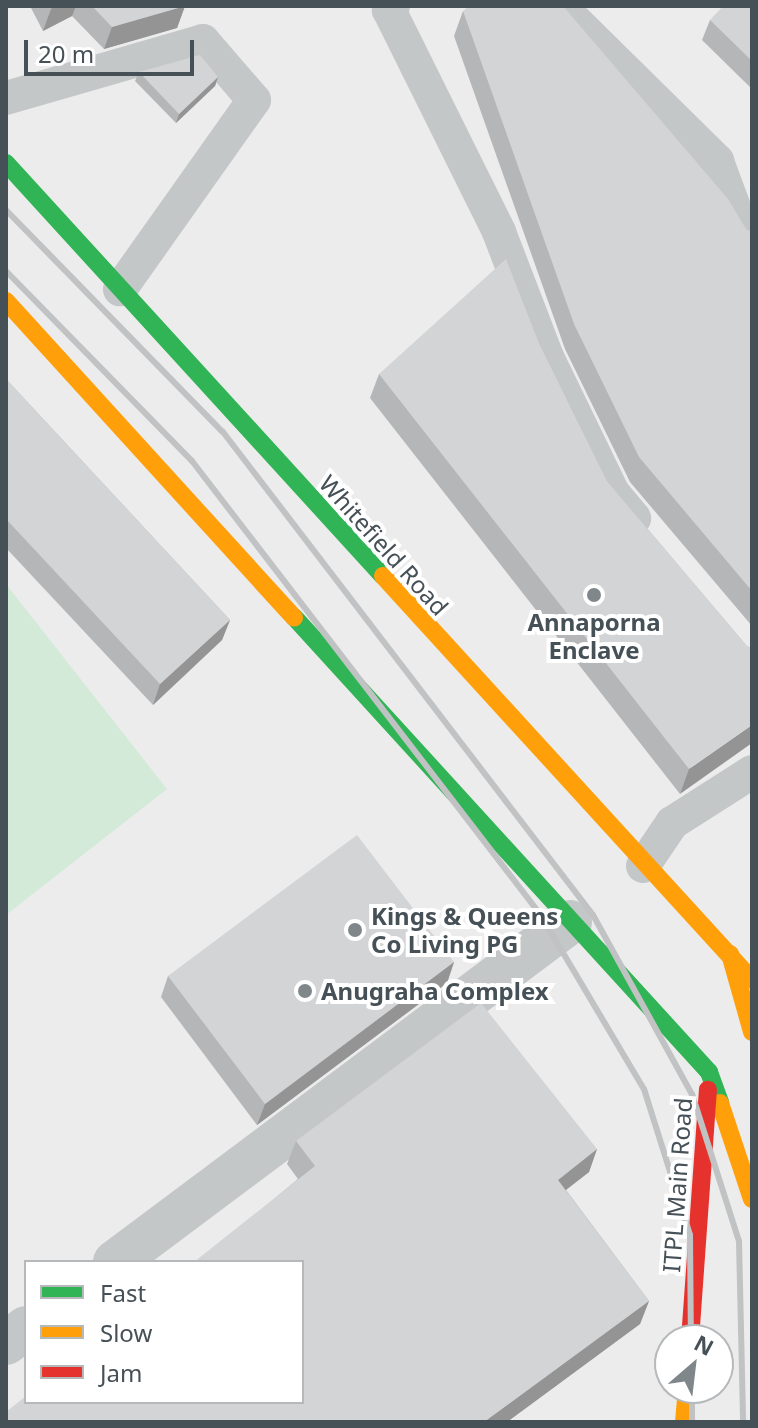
<!DOCTYPE html>
<html>
<head>
<meta charset="utf-8">
<style>
  body { margin:0 }
  #map { position:relative; width:758px; height:1428px; overflow:hidden; background:#edecec; font-family:"Noto Sans",sans-serif }
  div>[style] { position:absolute }
  [style*='--x'] { left:calc(var(--x)*1px); top:calc(var(--y)*1px); width:calc(var(--w)*1px); rotate:calc(var(--a)*1deg) }
  .green>* { inset:0; background:#d3ead9 }
  .lane>* { height:34px; margin:-17px; padding:0 17px; transform-origin:17px; border-radius:17px; background:#c4c7c8 }
  .street>* { height:44px; margin:-22px; padding:0 22px; transform-origin:22px; border-radius:22px; background:#c4c7c8 }
  .fast>* { height:18px; margin:-9px; padding:0 9px; transform-origin:9px; border-radius:9px; background:#30b455 }
  .slow>* { height:18px; margin:-9px; padding:0 9px; transform-origin:9px; border-radius:9px; background:#ff9f0a }
  .jam>* { height:18px; margin:-9px; padding:0 9px; transform-origin:9px; border-radius:9px; background:#e5322d }
  .rail>* { height:6px; margin:-3px; padding:0 3px; transform-origin:3px; border-radius:3px; background:#c0c2c3 }
  .wall>* { inset:0; background:#b5b6b7 }
  .shaded-wall>* { inset:0; background:#949495 }
  .building>* { inset:0; background:#d3d4d5 }
  .dots>* { width:22px; height:22px; translate:-50% -50%; box-sizing:border-box; border:4px solid #fff; border-radius:50% }
  span { translate:-50% -50%; white-space:nowrap; text-align:center; line-height:1.15; -webkit-text-stroke:8px #fff; paint-order:stroke }
  .street-label { font-size:24px; color:#465057 }
  .poi-label { font-size:24px; color:#465057; font-weight:700 }
  .left { translate:0 -50%; text-align:left }
  .frame { position:absolute; inset:0; border:8px solid #465057; pointer-events:none }
  .legend { position:absolute; left:24px; top:1260px; width:280px; height:144px; box-sizing:border-box; background:#fff; border:2px solid #b5b9bc; margin:0; padding:10px 14px; list-style:none; font-size:24px; color:#465057 }
  .legend li { display:flex; align-items:center; gap:16px; height:40px }
  .legend b { width:40px; border:2px solid #b5b9bc }
  .north { position:absolute; left:654px; top:1324px; width:80px; height:80px; box-sizing:border-box; background:#fff; border:2px solid #b5b9bc; border-radius:50%; rotate:28deg; font-size:22px; font-weight:700; line-height:32px; text-align:center; color:#465057 }
  .north::after { content:''; display:block; margin:auto; width:28px; height:36px; background:#80878b; clip-path:polygon(50% 0,100% 100%,50% 72%,0 100%) }
  .scale { position:absolute; left:24px; top:40px; width:170px; height:36px; box-sizing:border-box; border:4px solid #465057; border-top:0; padding-left:10px; font-size:24px; line-height:28px; white-space:nowrap; color:#465057; -webkit-text-stroke:6px #fff; paint-order:stroke }
</style>
</head>
<body>
<div id="map">
  <div class="green">
    <i style="clip-path:polygon(6px 584px,167px 789px,6px 915px)"></i>
  </div>
  <div class="lane">
    <i style="--x:393;--y:6;--w:6;--a:135"></i>
    <i style="--x:389;--y:10;--w:248;--a:63.6"></i>
    <i style="--x:499;--y:232;--w:134;--a:69"></i>
    <i style="--x:547;--y:357;--w:151;--a:64.1"></i>
    <i style="--x:613;--y:493;--w:33;--a:50"></i>
    <i style="--x:560;--y:6;--w:221;--a:44.6"></i>
    <i style="--x:717;--y:161;--w:72;--a:69.8"></i>
    <i style="--x:742;--y:229;--w:16;--a:50"></i>
    <i style="--x:6;--y:98;--w:205;--a:-16.1"></i>
    <i style="--x:203;--y:41;--w:78;--a:49.2"></i>
    <i style="--x:254;--y:100;--w:232;--a:125.3"></i>
    <i style="--x:643;--y:866;--w:52;--a:-56"></i>
    <i style="--x:672;--y:823;--w:95;--a:-32.5"></i>
  </div>
  <div class="street">
    <i style="--x:115;--y:1262;--w:568;--a:-36.77"></i>
    <i style="--x:6;--y:1343;--w:25;--a:-37"></i>
  </div>
  <div class="fast">
    <i style="--x:6;--y:163;--w:559;--a:47.61"></i>
    <i style="--x:294;--y:617;--w:616;--a:47.63"></i>
    <i style="--x:709;--y:1072;--w:33;--a:70"></i>
  </div>
  <div class="slow">
    <i style="--x:6;--y:301;--w:428;--a:47.7"></i>
    <i style="--x:383;--y:576;--w:547;--a:47.59"></i>
    <i style="--x:730;--y:954;--w:81;--a:74.2"></i>
    <i style="--x:720;--y:1103;--w:101;--a:71.6"></i>
    <i style="--x:684;--y:1422;--w:34;--a:-85"></i>
  </div>
  <div class="jam">
    <i style="--x:690;--y:1340;--w:251;--a:-85.9"></i>
  </div>
  <div class="rail">
    <i style="--x:6;--y:210;--w:310;--a:45.7"></i>
    <i style="--x:223;--y:432;--w:608;--a:52.55"></i>
    <i style="--x:593;--y:915;--w:205;--a:61.1"></i>
    <i style="--x:692;--y:1094;--w:154;--a:72.3"></i>
    <i style="--x:739;--y:1241;--w:181;--a:88.7"></i>
    <i style="--x:6;--y:271;--w:266;--a:45.6"></i>
    <i style="--x:192;--y:461;--w:571;--a:52.47"></i>
    <i style="--x:540;--y:914;--w:204;--a:59.3"></i>
    <i style="--x:644;--y:1089;--w:153;--a:72.5"></i>
    <i style="--x:690;--y:1235;--w:105;--a:89.5"></i>
    <i style="--x:692;--y:1388;--w:34;--a:90"></i>
  </div>
  <div class="wall">
    <i style="clip-path:polygon(30px 6px,185px 6px,177px 28px,104px 49px,72px 16px,43px 31px)"></i>
    <i style="clip-path:polygon(752px 6px,752px 89px,702px 40px,710px 20px)"></i>
    <i style="clip-path:polygon(463px 11px,746px 229px,752px 232px,752px 626px,630px 482px,565px 349px,454px 36px)"></i>
    <i style="clip-path:polygon(139px 72px,218px 77px,215px 86px,176px 123px,135px 81px)"></i>
    <i style="clip-path:polygon(538px 341px,607px 481px,746px 645px,680px 794px,370px 398px,379px 374px)"></i>
    <i style="clip-path:polygon(6px 379px,230px 620px,222px 640px,153px 705px,6px 548px)"></i>
    <i style="clip-path:polygon(454px 962px,447px 983px,257px 1125px,161px 997px,168px 976px)"></i>
    <i style="clip-path:polygon(296px 1141px,597px 1149px,589px 1172px,566px 1190px,649px 1301px,640px 1324px,507px 1422px,6px 1422px,298px 1179px,287px 1164px)"></i>
  </div>
  <div class="shaded-wall">
    <i style="clip-path:polygon(56px 6px,76px 6px,72px 16px,43px 31px,51px 9px)"></i>
    <i style="clip-path:polygon(185px 6px,177px 28px,104px 49px,112px 27px)"></i>
    <i style="clip-path:polygon(218px 77px,215px 86px,176px 123px,179px 114px)"></i>
    <i style="clip-path:polygon(230px 620px,222px 640px,153px 705px,160px 684px)"></i>
    <i style="clip-path:polygon(752px 725px,752px 743px,680px 794px,689px 769px)"></i>
    <i style="clip-path:polygon(454px 962px,447px 983px,257px 1125px,265px 1104px)"></i>
    <i style="clip-path:polygon(597px 1149px,589px 1172px,549px 1203px,558px 1180px)"></i>
    <i style="clip-path:polygon(649px 1301px,640px 1324px,507px 1422px,484px 1422px)"></i>
  </div>
  <div class="building">
    <i style="clip-path:polygon(92px 6px,185px 6px,112px 27px)"></i>
    <i style="clip-path:polygon(469px 6px,563px 6px,728px 199px,746px 229px,752px 232px,752px 591px,639px 457px,574px 324px,463px 11px)"></i>
    <i style="clip-path:polygon(723px 6px,752px 6px,752px 61px,710px 20px)"></i>
    <i style="clip-path:polygon(200px 55px,218px 77px,179px 114px,139px 72px)"></i>
    <i style="clip-path:polygon(506px 259px,538px 341px,607px 481px,746px 645px,752px 648px,752px 725px,689px 769px,379px 374px)"></i>
    <i style="clip-path:polygon(6px 379px,230px 620px,160px 684px,6px 519px)"></i>
    <i style="clip-path:polygon(357px 835px,454px 962px,265px 1104px,168px 976px)"></i>
    <i style="clip-path:polygon(481px 1003px,597px 1149px,558px 1180px,649px 1301px,484px 1422px,6px 1422px,6px 1412px,26px 1396px,26px 1402px,302px 1402px,302px 1262px,194px 1262px,315px 1166px,296px 1141px)"></i>
  </div>
  <div class="dots">
    <i style="left:594px;top:595px;background:#80878b"></i>
    <i style="left:355px;top:930px;background:#80878b"></i>
    <i style="left:305px;top:991px;background:#80878b"></i>
  </div>
  <div class="street-label">
    <span style="left:384px;top:545px;rotate:48deg">Whitefield Road</span>
    <span style="left:677px;top:1185px;rotate:-86deg">ITPL Main Road</span>
  </div>
  <div class="poi-label">
    <span style="left:594px;top:636px">Annaporna<br>Enclave</span>
    <span class="left" style="left:371px;top:930px">Kings &amp; Queens<br>Co Living PG</span>
    <span class="left" style="left:321px;top:991px">Anugraha Complex</span>
  </div>
  <div class="frame"></div>
  <ul class="legend">
  <li><b style="height:10px;background:#30b455"></b>Fast</li>
  <li><b style="height:10px;background:#ff9f0a"></b>Slow</li>
  <li><b style="height:10px;background:#e5322d"></b>Jam</li>
  </ul>
  <div class="north">N</div>
  <div class="scale">20 m</div>
</div>
</body>
</html>
